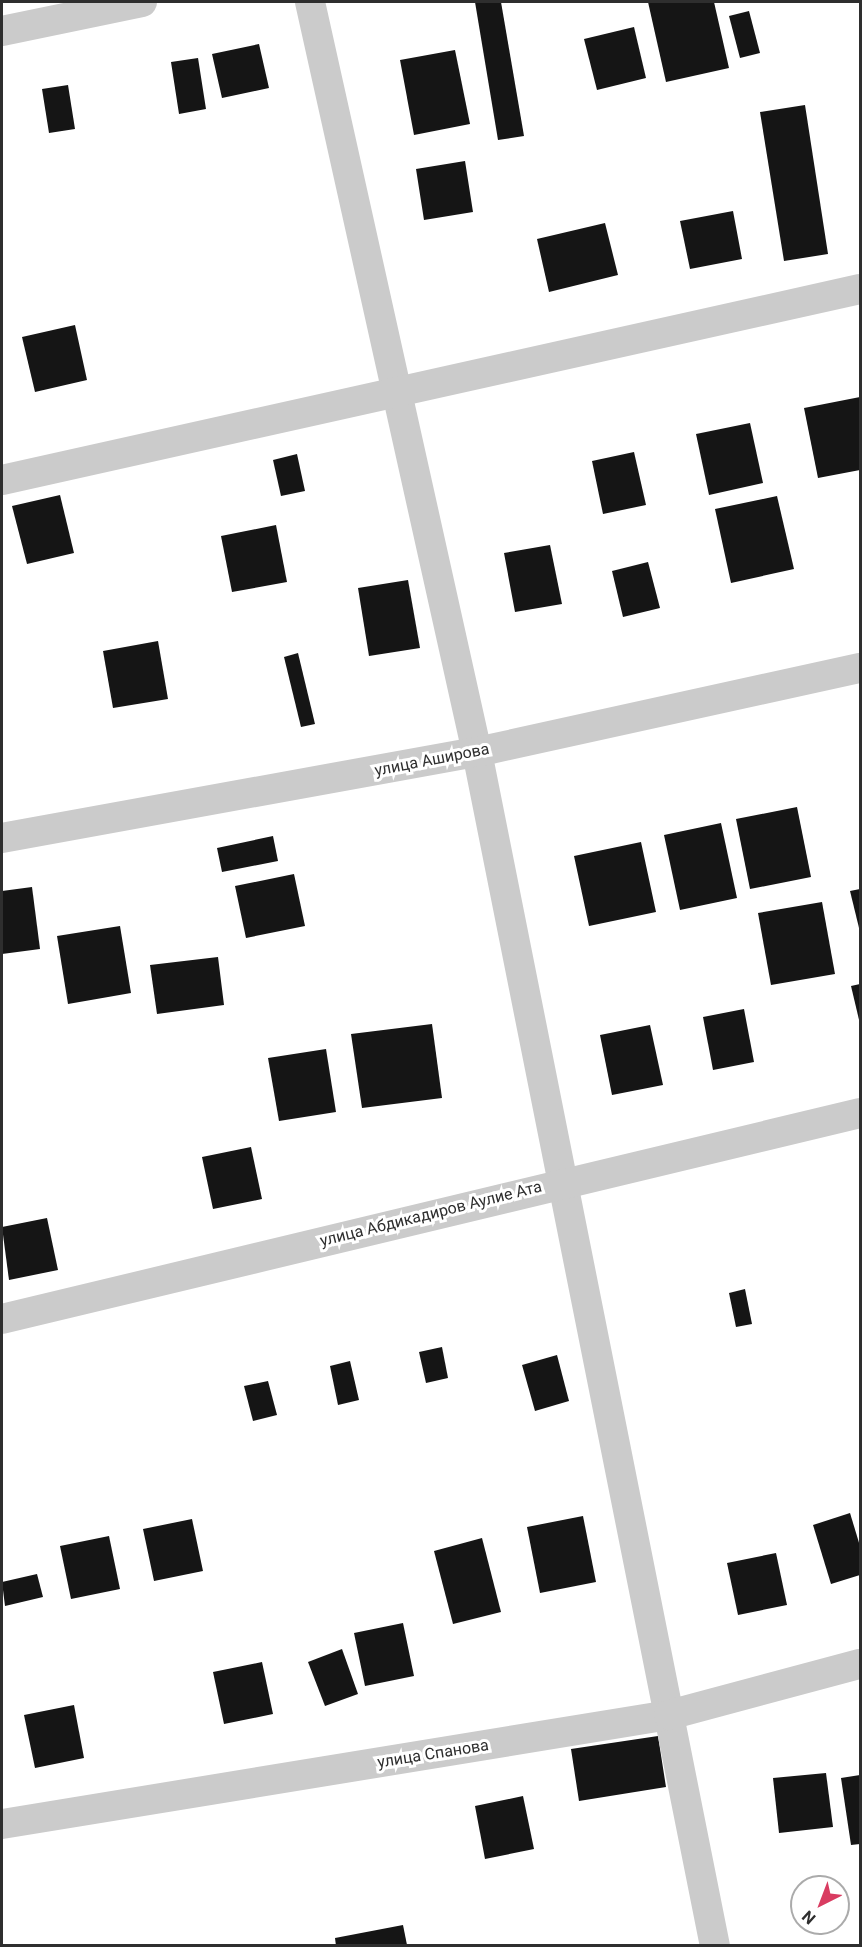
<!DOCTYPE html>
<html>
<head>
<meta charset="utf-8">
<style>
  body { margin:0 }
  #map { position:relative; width:862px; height:1947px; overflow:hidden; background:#fff; font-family:Roboto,sans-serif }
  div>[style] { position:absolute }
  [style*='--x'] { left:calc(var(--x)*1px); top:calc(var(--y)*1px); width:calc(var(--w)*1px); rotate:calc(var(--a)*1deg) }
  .building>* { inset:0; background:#151515 }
  .minor>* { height:30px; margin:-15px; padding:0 15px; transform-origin:15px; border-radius:15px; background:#cbcbcb }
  span { translate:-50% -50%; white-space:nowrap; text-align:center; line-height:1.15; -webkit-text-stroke:6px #fff; paint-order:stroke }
  .street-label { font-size:16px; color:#2e2e2e }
  .frame { position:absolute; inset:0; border:3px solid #2e2e2e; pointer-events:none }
  .north { position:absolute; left:790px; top:1875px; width:60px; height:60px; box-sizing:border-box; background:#fff; border:2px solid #ababab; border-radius:50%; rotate:222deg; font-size:16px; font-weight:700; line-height:24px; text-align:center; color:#2e2e2e }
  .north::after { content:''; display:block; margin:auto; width:21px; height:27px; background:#d93c61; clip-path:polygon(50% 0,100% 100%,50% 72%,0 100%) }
</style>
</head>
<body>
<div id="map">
  <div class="building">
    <i style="clip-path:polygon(475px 2px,501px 2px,524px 136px,498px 140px)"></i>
    <i style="clip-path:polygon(648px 2px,714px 2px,729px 68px,666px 82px)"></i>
    <i style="clip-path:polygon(749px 11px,760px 53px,740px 58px,729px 16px)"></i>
    <i style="clip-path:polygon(634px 27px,646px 78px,597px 90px,584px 39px)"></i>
    <i style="clip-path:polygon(259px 44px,269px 88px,222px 98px,212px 54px)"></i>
    <i style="clip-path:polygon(455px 50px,470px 124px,414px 135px,400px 60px)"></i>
    <i style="clip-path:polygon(198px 58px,206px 109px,179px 114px,171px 62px)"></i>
    <i style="clip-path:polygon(68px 85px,75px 129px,49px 133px,42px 89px)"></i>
    <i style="clip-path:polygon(805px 105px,828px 254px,784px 261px,760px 112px)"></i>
    <i style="clip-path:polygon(465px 161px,473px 212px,424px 220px,416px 169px)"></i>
    <i style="clip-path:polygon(733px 211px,742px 259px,690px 269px,680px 221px)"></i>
    <i style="clip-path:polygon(605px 223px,618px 275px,549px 292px,537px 239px)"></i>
    <i style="clip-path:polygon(75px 325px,87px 380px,35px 392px,22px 337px)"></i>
    <i style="clip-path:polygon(860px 397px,860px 470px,818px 478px,804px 408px)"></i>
    <i style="clip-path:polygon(750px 423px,763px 483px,709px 495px,696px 434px)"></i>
    <i style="clip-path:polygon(634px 452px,646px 505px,603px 514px,592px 461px)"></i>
    <i style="clip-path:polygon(297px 454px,305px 491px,281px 496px,273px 460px)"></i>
    <i style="clip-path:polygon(60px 495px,74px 553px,27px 564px,12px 506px)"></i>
    <i style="clip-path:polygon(777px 496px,794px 569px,731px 583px,715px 509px)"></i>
    <i style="clip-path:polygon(276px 525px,287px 582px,232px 592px,221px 536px)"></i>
    <i style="clip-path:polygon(550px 545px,562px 604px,515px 612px,504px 553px)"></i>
    <i style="clip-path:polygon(648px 562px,660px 608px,623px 617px,612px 571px)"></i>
    <i style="clip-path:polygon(408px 580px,420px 648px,369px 656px,358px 588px)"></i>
    <i style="clip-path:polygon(158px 641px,168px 699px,113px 708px,103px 651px)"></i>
    <i style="clip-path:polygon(298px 653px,315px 724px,301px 727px,284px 657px)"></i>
    <i style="clip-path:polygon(797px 807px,811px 877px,750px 889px,736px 819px)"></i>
    <i style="clip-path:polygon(721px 823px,737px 898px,680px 910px,664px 835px)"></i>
    <i style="clip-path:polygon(273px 836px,278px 861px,222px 872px,217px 848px)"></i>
    <i style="clip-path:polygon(641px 842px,656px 912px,589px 926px,574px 856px)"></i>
    <i style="clip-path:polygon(294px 874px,305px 926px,246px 938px,235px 886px)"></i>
    <i style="clip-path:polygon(32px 887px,40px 949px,2px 954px,2px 891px)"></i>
    <i style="clip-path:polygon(860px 889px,860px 932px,850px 891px)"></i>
    <i style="clip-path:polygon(822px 902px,835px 974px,771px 985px,758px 913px)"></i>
    <i style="clip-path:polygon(120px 926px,131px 993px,68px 1004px,57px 936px)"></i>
    <i style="clip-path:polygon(218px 957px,224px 1005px,157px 1014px,150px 965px)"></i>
    <i style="clip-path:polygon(860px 984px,860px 1024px,851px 986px)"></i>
    <i style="clip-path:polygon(744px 1009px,754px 1062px,713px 1070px,703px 1017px)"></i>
    <i style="clip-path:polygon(432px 1024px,442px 1098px,362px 1108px,351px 1034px)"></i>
    <i style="clip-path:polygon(650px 1025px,663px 1085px,612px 1095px,600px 1035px)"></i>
    <i style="clip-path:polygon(326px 1049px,336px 1112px,279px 1121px,268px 1058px)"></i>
    <i style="clip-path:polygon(251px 1147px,262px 1199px,213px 1209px,202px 1157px)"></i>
    <i style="clip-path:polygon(47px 1218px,58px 1270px,9px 1280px,2px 1227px)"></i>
    <i style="clip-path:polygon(745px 1289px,752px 1324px,736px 1327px,729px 1293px)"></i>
    <i style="clip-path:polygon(442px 1347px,448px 1378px,426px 1383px,419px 1352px)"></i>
    <i style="clip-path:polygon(557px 1355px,569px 1401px,535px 1411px,522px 1365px)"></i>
    <i style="clip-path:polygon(350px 1361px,359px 1400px,338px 1405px,330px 1366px)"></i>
    <i style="clip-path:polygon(268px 1381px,277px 1415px,253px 1421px,244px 1386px)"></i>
    <i style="clip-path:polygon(850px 1513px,860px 1546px,860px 1575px,831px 1584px,813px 1525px)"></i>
    <i style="clip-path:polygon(583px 1516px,596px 1582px,540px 1593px,527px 1527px)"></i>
    <i style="clip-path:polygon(192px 1519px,203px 1571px,154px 1581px,143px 1529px)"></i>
    <i style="clip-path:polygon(109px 1536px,120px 1589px,71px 1599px,60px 1546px)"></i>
    <i style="clip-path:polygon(482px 1538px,501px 1612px,453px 1624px,434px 1551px)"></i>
    <i style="clip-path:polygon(776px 1553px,787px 1605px,738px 1615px,727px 1563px)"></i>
    <i style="clip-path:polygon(37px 1574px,43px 1597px,5px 1606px,2px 1582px)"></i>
    <i style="clip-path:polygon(403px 1623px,414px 1676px,365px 1686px,354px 1633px)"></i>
    <i style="clip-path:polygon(342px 1649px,358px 1694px,325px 1706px,308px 1662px)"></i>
    <i style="clip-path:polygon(262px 1662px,273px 1714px,224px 1724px,213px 1672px)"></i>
    <i style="clip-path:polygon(74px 1705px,84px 1758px,35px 1768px,24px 1715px)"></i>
    <i style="clip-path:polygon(658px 1736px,666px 1787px,579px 1801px,571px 1749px)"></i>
    <i style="clip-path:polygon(826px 1773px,833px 1827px,779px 1833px,773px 1778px)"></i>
    <i style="clip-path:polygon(860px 1775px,860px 1844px,851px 1845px,841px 1778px)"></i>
    <i style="clip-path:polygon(523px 1796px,534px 1849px,485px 1859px,475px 1806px)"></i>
    <i style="clip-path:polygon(403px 1925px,407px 1945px,336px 1946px,335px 1938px)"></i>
  </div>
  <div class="minor">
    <i style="--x:310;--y:2;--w:768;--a:77.45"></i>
    <i style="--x:477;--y:752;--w:1217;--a:78.73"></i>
    <i style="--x:2;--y:31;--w:143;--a:-11.7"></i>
    <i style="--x:2;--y:480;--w:879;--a:-12.55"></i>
    <i style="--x:2;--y:838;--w:483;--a:-10.3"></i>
    <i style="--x:477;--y:752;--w:392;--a:-12.4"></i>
    <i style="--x:2;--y:1319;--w:882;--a:-13.5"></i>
    <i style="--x:2;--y:1824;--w:676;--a:-9.28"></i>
    <i style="--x:669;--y:1715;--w:198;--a:-15"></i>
  </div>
  <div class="street-label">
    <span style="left:432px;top:760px;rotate:-11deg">улица Аширова</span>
    <span style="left:431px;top:1214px;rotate:-14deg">улица Абдикадиров Аулие Ата</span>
    <span style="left:433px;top:1754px;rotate:-9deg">улица Спанова</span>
  </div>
  <div class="frame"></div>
  <div class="north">N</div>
</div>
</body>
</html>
